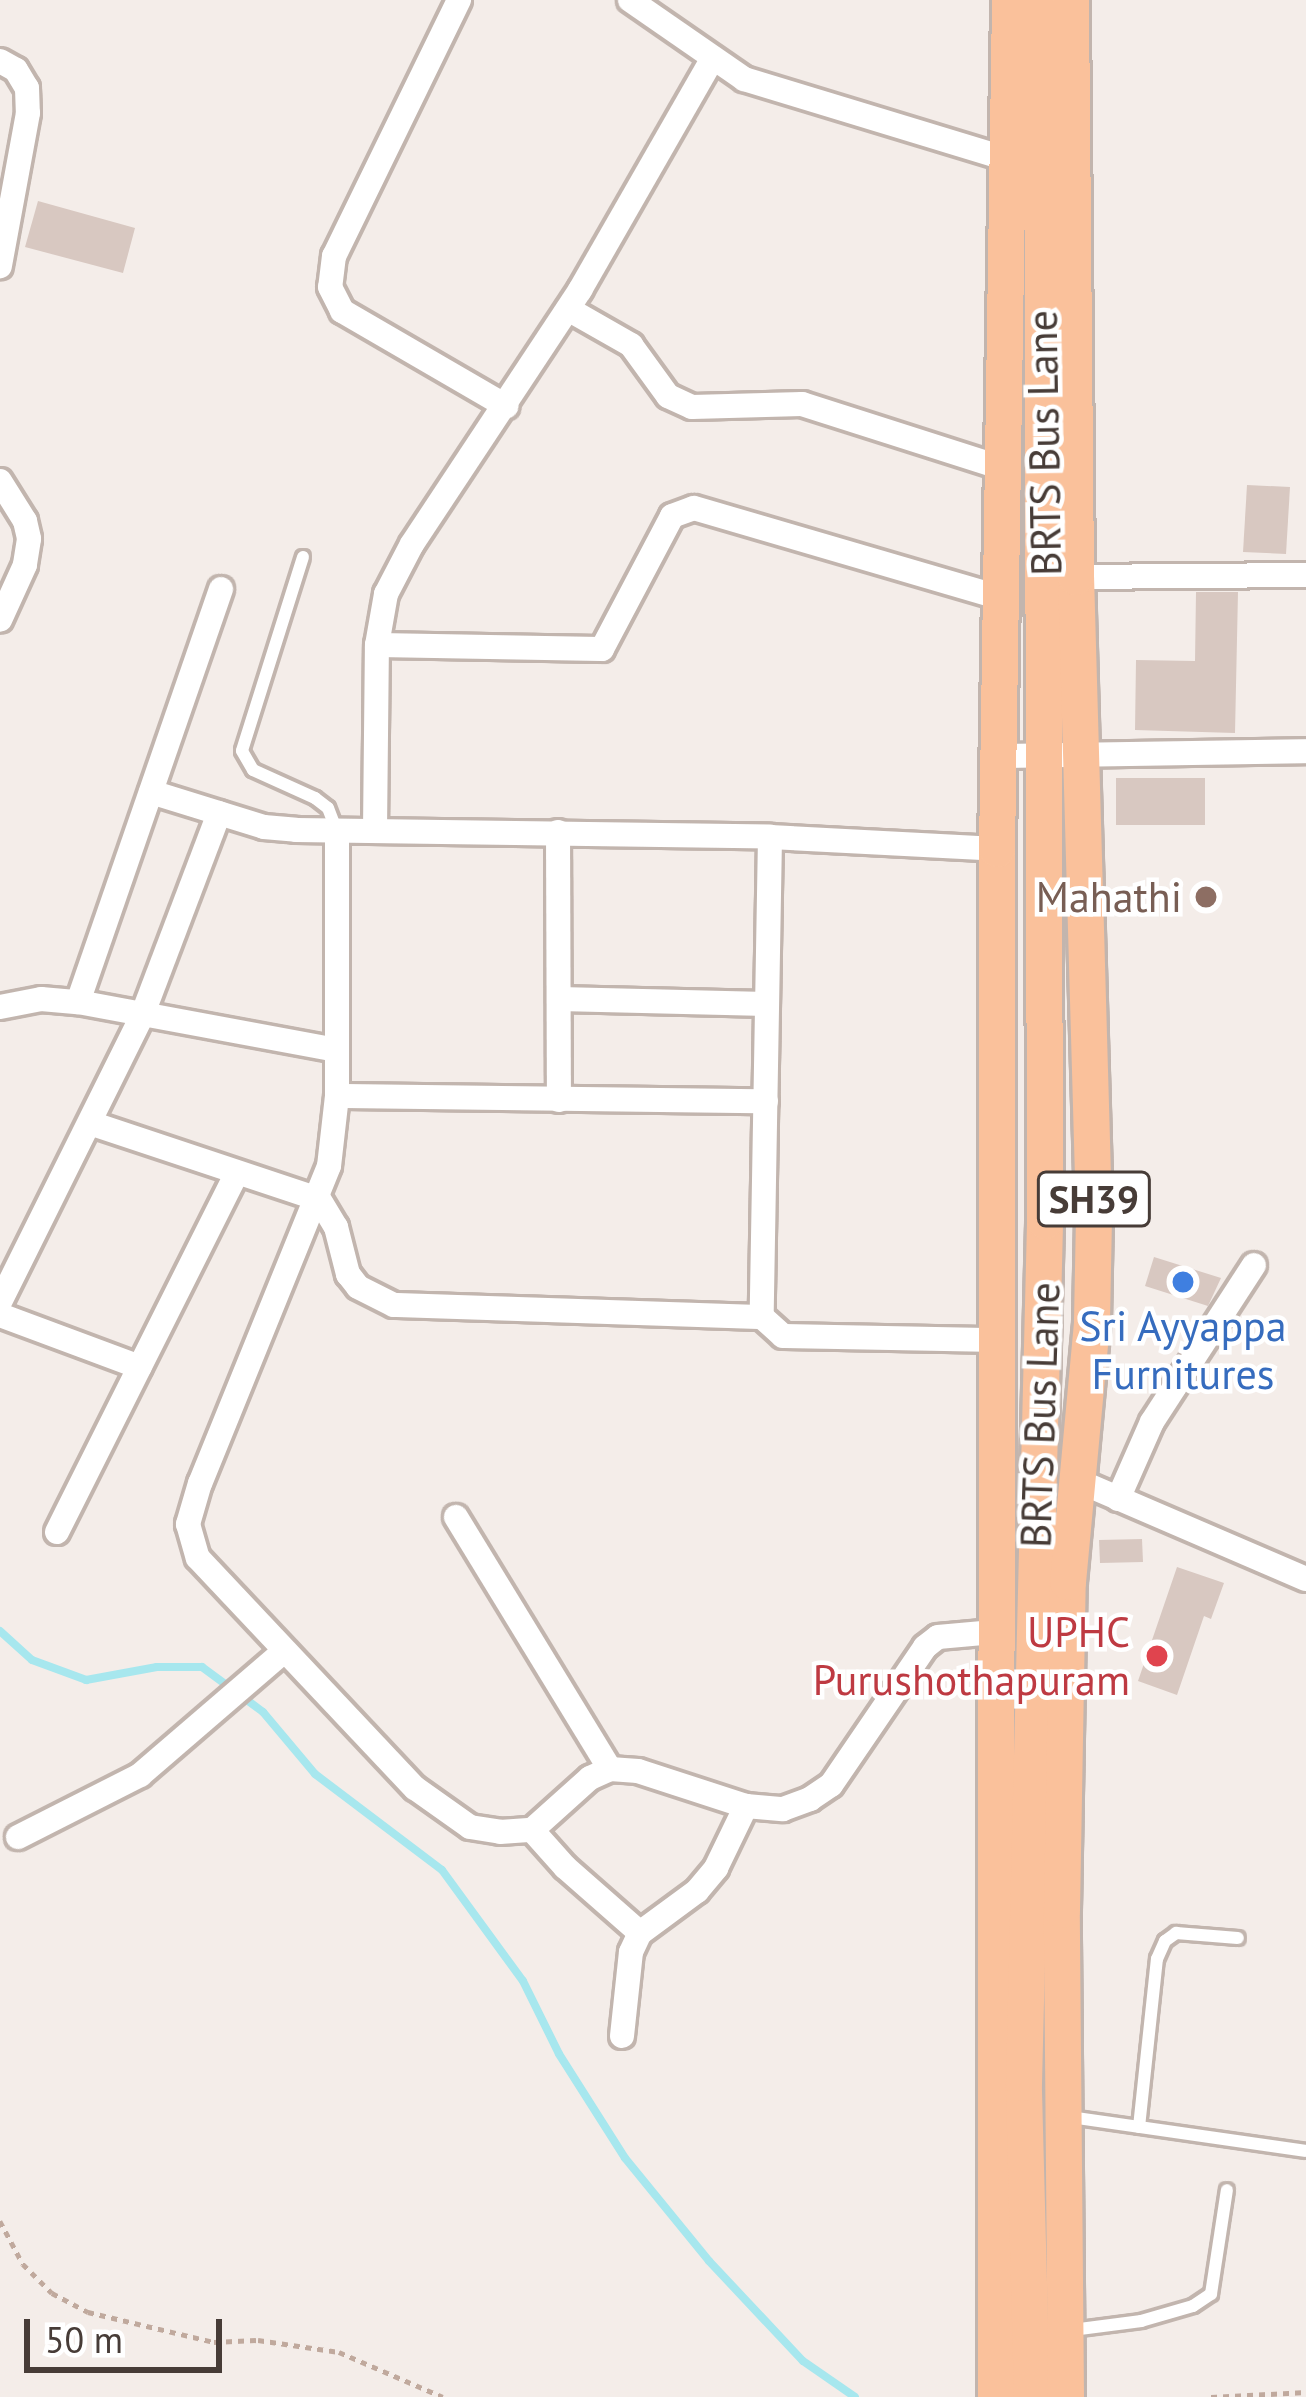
<!DOCTYPE html>
<html>
<head>
<meta charset="utf-8">
<style>
  body { margin:0 }
  #map { position:relative; width:1306px; height:2397px; overflow:hidden; background:#f4ede9; font-family:"PT Sans",sans-serif }
  div>[style] { position:absolute }
  [style*='--x'] { left:calc(var(--x)*1px); top:calc(var(--y)*1px); width:calc(var(--w)*1px); rotate:calc(var(--a)*1deg) }
  .stream>* { height:8px; margin:-4px; padding:0 4px; transform-origin:4px; border-radius:4px; background:#a7e7ee }
  .building>* { inset:0; background:#d8c8c1 }
  .path>* { height:4.5px; margin-top:-2.25px; transform-origin:0; background:repeating-linear-gradient(90deg,#c0a99d 0 6px,transparent 0 12px) }
  .roads { filter:drop-shadow(3px 0 #c2b5ae) drop-shadow(-3px 0 #c2b5ae) drop-shadow(0 3px #c2b5ae) drop-shadow(0 -3px #c2b5ae) }
  .service>* { height:12px; margin:-6px; padding:0 6px; transform-origin:6px; border-radius:6px; background:#fff }
  .minor>* { height:24px; margin:-12px; padding:0 12px; transform-origin:12px; border-radius:12px; background:#fff }
  .primary>* { height:36px; margin:-18px; padding:0 18px; transform-origin:18px; border-radius:18px; background:#fac19b }
  .dots>* { width:33px; height:33px; translate:-50% -50%; box-sizing:border-box; border:6px solid #fff; border-radius:50% }
  span { translate:-50% -50%; white-space:nowrap; text-align:center; line-height:1.15; -webkit-text-stroke:9px #fff; paint-order:stroke }
  .shield-label span { padding:3px 9px; background:#fff; border:3px solid; border-radius:9px; -webkit-text-stroke-width:0 }
  .shield-label { font-size:39px; color:#473c37; font-weight:700 }
  .street-label { font-size:42px; color:#473c37 }
  .education-label { font-size:42px; color:#785e54 }
  .right { translate:-100% -50%; text-align:right }
  .shop-label { font-size:42px; color:#366cbe }
  .health-label { font-size:42px; color:#be3a42 }
  .scale { position:absolute; left:24px; top:2319px; width:198px; height:54px; box-sizing:border-box; border:6px solid #473c37; border-top:0; padding-left:15px; font-size:36px; line-height:42px; white-space:nowrap; color:#473c37; -webkit-text-stroke:9px #fff; paint-order:stroke }
</style>
</head>
<body>
<div id="map">
  <div class="stream">
    <i style="--x:0;--y:1631;--w:43;--a:42.2"></i>
    <i style="--x:32;--y:1660;--w:58;--a:20.3"></i>
    <i style="--x:86;--y:1680;--w:72;--a:-10.4"></i>
    <i style="--x:157;--y:1667;--w:45;--a:0"></i>
    <i style="--x:202;--y:1667;--w:76;--a:36.4"></i>
    <i style="--x:263;--y:1712;--w:81;--a:50"></i>
    <i style="--x:315;--y:1774;--w:159;--a:37.1"></i>
    <i style="--x:442;--y:1870;--w:137;--a:53.9"></i>
    <i style="--x:523;--y:1981;--w:81;--a:63.7"></i>
    <i style="--x:559;--y:2054;--w:123;--a:57.6"></i>
    <i style="--x:625;--y:2158;--w:133;--a:50.8"></i>
    <i style="--x:709;--y:2261;--w:137;--a:46.8"></i>
    <i style="--x:803;--y:2361;--w:63;--a:34.7"></i>
  </div>
  <div class="building">
    <i style="clip-path:polygon(38px 201px,135px 228px,123px 273px,25px 247px)"></i>
    <i style="clip-path:polygon(1247px 485px,1290px 487px,1286px 554px,1243px 552px)"></i>
    <i style="clip-path:polygon(1196px 592px,1238px 592px,1235px 733px,1135px 730px,1136px 660px,1195px 661px)"></i>
    <i style="clip-path:polygon(1116px 778px,1205px 778px,1205px 825px,1116px 825px)"></i>
    <i style="clip-path:polygon(1154px 1257px,1221px 1278px,1208px 1306px,1145px 1286px)"></i>
    <i style="clip-path:polygon(1142px 1539px,1143px 1562px,1100px 1563px,1099px 1540px)"></i>
    <i style="clip-path:polygon(1177px 1567px,1224px 1583px,1211px 1619px,1204px 1616px,1177px 1695px,1138px 1681px)"></i>
  </div>
  <div class="path">
    <i style="--x:0;--y:2221;--w:49;--a:61.9"></i>
    <i style="--x:23;--y:2264;--w:41;--a:45"></i>
    <i style="--x:52;--y:2293;--w:41;--a:27.8"></i>
    <i style="--x:88;--y:2312;--w:130;--a:13.4"></i>
    <i style="--x:214;--y:2342;--w:44;--a:-2.6"></i>
    <i style="--x:258;--y:2340;--w:82;--a:8.4"></i>
    <i style="--x:339;--y:2352;--w:113;--a:23.4"></i>
    <i style="--x:1211;--y:2397;--w:95;--a:-3"></i>
  </div>
  <div class="roads">
    <div class="service">
      <i style="--x:303;--y:557;--w:203;--a:107.5"></i>
      <i style="--x:242;--y:751;--w:22;--a:60"></i>
      <i style="--x:253;--y:770;--w:68;--a:24.3"></i>
      <i style="--x:315;--y:798;--w:16;--a:38"></i>
      <i style="--x:328;--y:808;--w:25;--a:69"></i>
      <i style="--x:1070;--y:2117;--w:238;--a:8.2"></i>
      <i style="--x:1139;--y:2127;--w:169;--a:-83.9"></i>
      <i style="--x:1157;--y:1959;--w:20;--a:-66"></i>
      <i style="--x:1165;--y:1941;--w:14;--a:-36"></i>
      <i style="--x:1176;--y:1933;--w:62;--a:4.6"></i>
      <i style="--x:1072;--y:2330;--w:70;--a:-7.4"></i>
      <i style="--x:1141;--y:2321;--w:54;--a:-16.1"></i>
      <i style="--x:1193;--y:2306;--w:22;--a:-34"></i>
      <i style="--x:1211;--y:2294;--w:105;--a:-81.3"></i>
    </div>
    <div class="minor">
      <i style="--x:459;--y:0;--w:285;--a:116"></i>
      <i style="--x:334;--y:256;--w:31;--a:97"></i>
      <i style="--x:330;--y:287;--w:27;--a:63"></i>
      <i style="--x:342;--y:311;--w:190;--a:30.1"></i>
      <i style="--x:630;--y:0;--w:139;--a:34.7"></i>
      <i style="--x:744;--y:79;--w:276;--a:16.9"></i>
      <i style="--x:0;--y:61;--w:18;--a:29"></i>
      <i style="--x:16;--y:70;--w:21;--a:59"></i>
      <i style="--x:27;--y:88;--w:25;--a:88"></i>
      <i style="--x:28;--y:113;--w:156;--a:100.4"></i>
      <i style="--x:568;--y:309;--w:73;--a:29.7"></i>
      <i style="--x:631;--y:345;--w:63;--a:54"></i>
      <i style="--x:668;--y:396;--w:26;--a:25"></i>
      <i style="--x:692;--y:407;--w:110;--a:-1.6"></i>
      <i style="--x:802;--y:404;--w:210;--a:17.7"></i>
      <i style="--x:0;--y:481;--w:47;--a:58"></i>
      <i style="--x:25;--y:521;--w:18;--a:77"></i>
      <i style="--x:29;--y:539;--w:26;--a:99"></i>
      <i style="--x:25;--y:565;--w:60;--a:114.4"></i>
      <i style="--x:1076;--y:577;--w:230;--a:-0.5"></i>
      <i style="--x:377;--y:645;--w:225;--a:1"></i>
      <i style="--x:602;--y:649;--w:150;--a:-62.2"></i>
      <i style="--x:672;--y:516;--w:23;--a:-20"></i>
      <i style="--x:694;--y:508;--w:318;--a:16.3"></i>
      <i style="--x:1000;--y:756;--w:306;--a:-0.9"></i>
      <i style="--x:151;--y:792;--w:118;--a:17.2"></i>
      <i style="--x:264;--y:827;--w:32;--a:5"></i>
      <i style="--x:296;--y:830;--w:474;--a:0.8"></i>
      <i style="--x:770;--y:837;--w:227;--a:3"></i>
      <i style="--x:375;--y:830;--w:185;--a:-89.4"></i>
      <i style="--x:377;--y:645;--w:52;--a:-80"></i>
      <i style="--x:386;--y:594;--w:56;--a:-62.5"></i>
      <i style="--x:412;--y:544;--w:305;--a:-56.5"></i>
      <i style="--x:580;--y:290;--w:267;--a:-60.2"></i>
      <i style="--x:337;--y:831;--w:265;--a:90"></i>
      <i style="--x:337;--y:1096;--w:70;--a:96.5"></i>
      <i style="--x:329;--y:1166;--w:342;--a:112.1"></i>
      <i style="--x:200;--y:1483;--w:43;--a:106.3"></i>
      <i style="--x:188;--y:1524;--w:35;--a:74"></i>
      <i style="--x:198;--y:1558;--w:316;--a:46.7"></i>
      <i style="--x:415;--y:1788;--w:67;--a:35.3"></i>
      <i style="--x:470;--y:1827;--w:30;--a:9"></i>
      <i style="--x:500;--y:1832;--w:32;--a:-4"></i>
      <i style="--x:532;--y:1830;--w:78;--a:-41.9"></i>
      <i style="--x:590;--y:1778;--w:22;--a:-24"></i>
      <i style="--x:610;--y:1769;--w:28;--a:4"></i>
      <i style="--x:638;--y:1771;--w:114;--a:18"></i>
      <i style="--x:746;--y:1806;--w:37;--a:5"></i>
      <i style="--x:783;--y:1809;--w:29;--a:-20"></i>
      <i style="--x:810;--y:1799;--w:25;--a:-34"></i>
      <i style="--x:831;--y:1785;--w:167;--a:-55.7"></i>
      <i style="--x:925;--y:1647;--w:16;--a:-38"></i>
      <i style="--x:938;--y:1637;--w:56;--a:-5.1"></i>
      <i style="--x:558;--y:832;--w:268;--a:89.8"></i>
      <i style="--x:770;--y:837;--w:480;--a:91"></i>
      <i style="--x:762;--y:1317;--w:28;--a:42"></i>
      <i style="--x:783;--y:1336;--w:216;--a:1.1"></i>
      <i style="--x:561;--y:999;--w:204;--a:1.4"></i>
      <i style="--x:78;--y:1002;--w:437;--a:-70.9"></i>
      <i style="--x:0;--y:1007;--w:42;--a:-11"></i>
      <i style="--x:41;--y:999;--w:37;--a:5"></i>
      <i style="--x:78;--y:1002;--w:263;--a:10.5"></i>
      <i style="--x:337;--y:1096;--w:429;--a:0.7"></i>
      <i style="--x:90;--y:1123;--w:241;--a:18.4"></i>
      <i style="--x:319;--y:1199;--w:33;--a:59"></i>
      <i style="--x:336;--y:1227;--w:49;--a:75.7"></i>
      <i style="--x:348;--y:1274;--w:16;--a:52"></i>
      <i style="--x:358;--y:1287;--w:40;--a:26.6"></i>
      <i style="--x:394;--y:1305;--w:368;--a:1.9"></i>
      <i style="--x:0;--y:1302;--w:319;--a:-63.6"></i>
      <i style="--x:142;--y:1016;--w:217;--a:-69.2"></i>
      <i style="--x:0;--y:1315;--w:149;--a:20.4"></i>
      <i style="--x:1076;--y:1480;--w:250;--a:23.3"></i>
      <i style="--x:1118;--y:1499;--w:84;--a:-66.2"></i>
      <i style="--x:1152;--y:1422;--w:187;--a:-57"></i>
      <i style="--x:456;--y:1517;--w:295;--a:58.6"></i>
      <i style="--x:57;--y:1532;--w:402;--a:-63.4"></i>
      <i style="--x:532;--y:1830;--w:50;--a:48.3"></i>
      <i style="--x:565;--y:1867;--w:100;--a:41.3"></i>
      <i style="--x:18;--y:1837;--w:137;--a:-26.9"></i>
      <i style="--x:140;--y:1775;--w:190;--a:-40.7"></i>
      <i style="--x:622;--y:2036;--w:84;--a:-83.9"></i>
      <i style="--x:631;--y:1952;--w:21;--a:-65"></i>
      <i style="--x:640;--y:1933;--w:71;--a:-36.4"></i>
      <i style="--x:697;--y:1891;--w:30;--a:-50"></i>
      <i style="--x:716;--y:1868;--w:69;--a:-64.2"></i>
    </div>
    <div class="primary">
      <i style="--x:996;--y:2397;--w:1548;--a:-89.96"></i>
      <i style="--x:997;--y:849;--w:849;--a:-89.12"></i>
      <i style="--x:1032;--y:2397;--w:314;--a:-91.5"></i>
      <i style="--x:1024;--y:2083;--w:862;--a:-88.6"></i>
      <i style="--x:1045;--y:1221;--w:1221;--a:-90.14"></i>
      <i style="--x:1066;--y:2397;--w:487;--a:-90.5"></i>
      <i style="--x:1062;--y:1910;--w:328;--a:-89"></i>
      <i style="--x:1068;--y:1582;--w:262;--a:-84.7"></i>
      <i style="--x:1092;--y:1321;--w:109;--a:-88.9"></i>
      <i style="--x:1094;--y:1212;--w:635;--a:-91.62"></i>
      <i style="--x:1076;--y:577;--w:577;--a:-90.5"></i>
    </div>
  </div>
  <div class="dots">
    <i style="left:1206px;top:897px;background:#8d6e63"></i>
    <i style="left:1183px;top:1282px;background:#3f7fe0"></i>
    <i style="left:1157px;top:1656px;background:#e0444e"></i>
  </div>
  <div class="shield-label">
    <span style="left:1094px;top:1199px">SH39</span>
  </div>
  <div class="street-label">
    <span style="left:1044px;top:443px;rotate:-91deg">BRTS Bus Lane</span>
    <span style="left:1040px;top:1415px;rotate:-88deg">BRTS Bus Lane</span>
  </div>
  <div class="education-label">
    <span class="right" style="left:1182px;top:897px">Mahathi</span>
  </div>
  <div class="shop-label">
    <span style="left:1183px;top:1350px">Sri Ayyappa<br>Furnitures</span>
  </div>
  <div class="health-label">
    <span class="right" style="left:1130px;top:1656px">UPHC<br>Purushothapuram</span>
  </div>
  <div class="scale">50 m</div>
</div>
</body>
</html>
